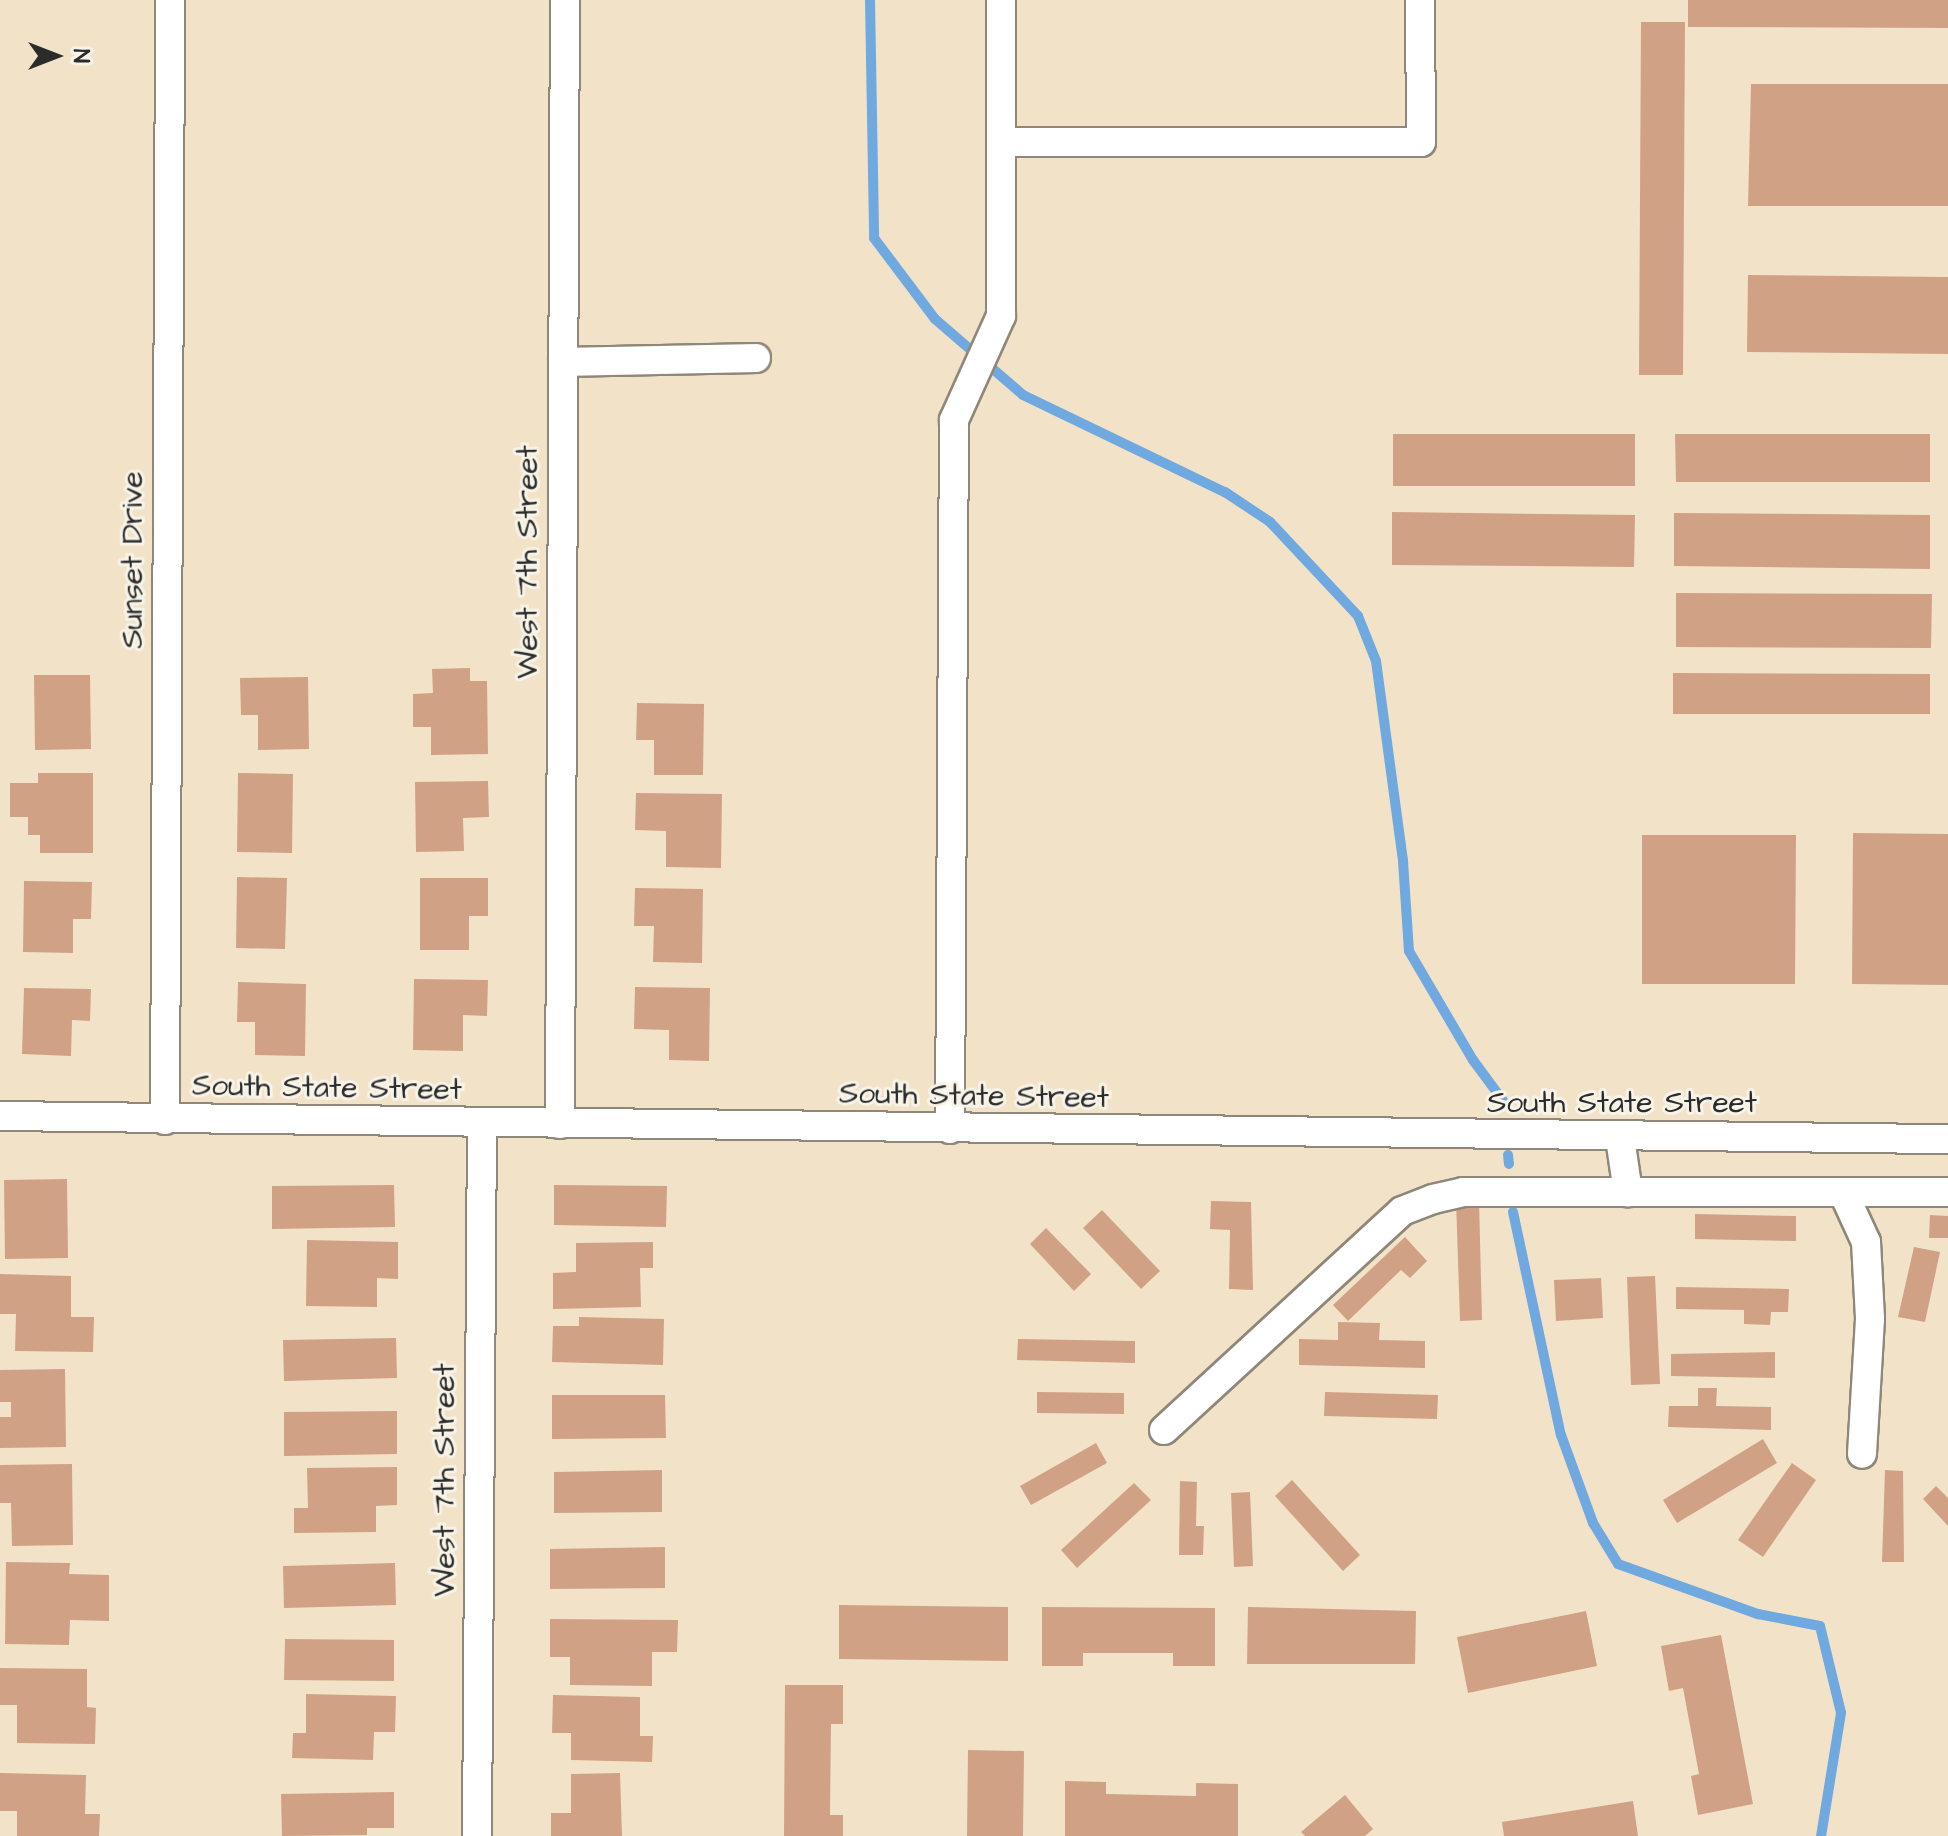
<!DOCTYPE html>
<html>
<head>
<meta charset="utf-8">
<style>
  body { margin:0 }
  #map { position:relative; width:1948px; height:1836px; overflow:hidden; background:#f2e3c8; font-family:"Architects Daughter",sans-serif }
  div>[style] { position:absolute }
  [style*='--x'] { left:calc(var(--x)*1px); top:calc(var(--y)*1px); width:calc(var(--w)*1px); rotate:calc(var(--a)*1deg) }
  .stream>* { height:10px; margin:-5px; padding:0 5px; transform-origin:5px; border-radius:5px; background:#6fa9df }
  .building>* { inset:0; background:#d1a185 }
  .roads { filter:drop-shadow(2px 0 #8e877a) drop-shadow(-2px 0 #8e877a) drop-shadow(0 2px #8e877a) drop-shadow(0 -2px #8e877a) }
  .street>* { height:28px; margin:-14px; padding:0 14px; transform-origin:14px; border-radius:14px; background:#fff }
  span { translate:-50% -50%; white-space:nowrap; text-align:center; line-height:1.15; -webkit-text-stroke:6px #f7f3e8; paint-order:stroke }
  .street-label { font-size:30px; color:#2b2b2b }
  .north { position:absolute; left:16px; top:16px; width:80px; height:80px; -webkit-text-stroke:6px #f7f3e8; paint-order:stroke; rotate:90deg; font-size:22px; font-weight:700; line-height:32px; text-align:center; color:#2b2b2b }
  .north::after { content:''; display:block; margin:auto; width:28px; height:36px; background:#2b2b2b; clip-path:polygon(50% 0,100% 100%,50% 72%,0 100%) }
</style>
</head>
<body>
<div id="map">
  <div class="stream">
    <i style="--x:870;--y:0;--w:238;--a:89"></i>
    <i style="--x:874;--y:238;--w:101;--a:53"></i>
    <i style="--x:935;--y:319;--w:116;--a:40.8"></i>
    <i style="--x:1023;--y:395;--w:224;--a:25.7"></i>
    <i style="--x:1225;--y:492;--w:54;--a:33.7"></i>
    <i style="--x:1270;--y:522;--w:129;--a:46.9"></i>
    <i style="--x:1358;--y:616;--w:48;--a:68.2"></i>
    <i style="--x:1376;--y:661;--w:202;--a:82.3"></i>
    <i style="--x:1403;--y:861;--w:90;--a:86.2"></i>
    <i style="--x:1409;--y:951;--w:126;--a:59.6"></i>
    <i style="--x:1473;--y:1060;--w:52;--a:53.6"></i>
    <i style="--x:1508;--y:1155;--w:9;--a:84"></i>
    <i style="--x:1513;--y:1212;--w:228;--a:77.9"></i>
    <i style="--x:1561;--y:1435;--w:94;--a:70"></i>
    <i style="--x:1593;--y:1523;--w:48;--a:58.6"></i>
    <i style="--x:1618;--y:1564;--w:149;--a:19.7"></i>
    <i style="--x:1758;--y:1614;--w:63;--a:11"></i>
    <i style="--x:1820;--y:1626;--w:89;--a:76.4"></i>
    <i style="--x:1841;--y:1713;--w:125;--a:99.2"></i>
  </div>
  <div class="building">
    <i style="clip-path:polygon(1688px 0,1948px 0,1948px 28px,1688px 27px)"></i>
    <i style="clip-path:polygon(1641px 22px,1685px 22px,1683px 375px,1639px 375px)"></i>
    <i style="clip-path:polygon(1751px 84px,1948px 84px,1948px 206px,1748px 206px)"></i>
    <i style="clip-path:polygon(1748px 275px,1948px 277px,1948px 354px,1747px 352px)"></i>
    <i style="clip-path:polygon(1393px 434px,1635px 434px,1635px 486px,1393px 486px)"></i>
    <i style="clip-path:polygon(1675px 434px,1930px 434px,1930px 482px,1676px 482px)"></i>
    <i style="clip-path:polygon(1392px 512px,1635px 515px,1634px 567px,1392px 565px)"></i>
    <i style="clip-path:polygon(1674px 513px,1930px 515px,1930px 569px,1674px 566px)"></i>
    <i style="clip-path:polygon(1676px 593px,1932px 594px,1931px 648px,1676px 647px)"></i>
    <i style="clip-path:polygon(470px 668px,470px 681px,487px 681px,488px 754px,431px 755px,431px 727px,413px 727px,413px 694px,433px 693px,432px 669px)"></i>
    <i style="clip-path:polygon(1673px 673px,1930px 674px,1930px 714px,1673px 714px)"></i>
    <i style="clip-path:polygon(34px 675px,90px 675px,91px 749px,35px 750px)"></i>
    <i style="clip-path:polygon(308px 677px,309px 749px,258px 750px,258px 715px,241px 715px,240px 678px)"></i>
    <i style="clip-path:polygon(637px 703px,704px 704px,703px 775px,654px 775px,654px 740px,636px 740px)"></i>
    <i style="clip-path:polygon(38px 773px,93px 773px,93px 853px,40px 853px,40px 835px,28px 835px,28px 817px,10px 817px,10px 783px,38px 783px)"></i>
    <i style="clip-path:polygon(238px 773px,293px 774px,292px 853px,237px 852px)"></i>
    <i style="clip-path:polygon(488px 781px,489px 817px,463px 818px,464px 851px,416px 852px,415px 782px)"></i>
    <i style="clip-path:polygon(636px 793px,722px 794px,721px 868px,666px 867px,666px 831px,635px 830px)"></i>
    <i style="clip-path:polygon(1853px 833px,1948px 834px,1948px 985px,1852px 984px)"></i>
    <i style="clip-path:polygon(1642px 835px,1796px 835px,1795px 984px,1642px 984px)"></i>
    <i style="clip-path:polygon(237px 877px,287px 878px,285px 949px,236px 948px)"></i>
    <i style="clip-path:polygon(420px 878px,488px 878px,488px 916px,469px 916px,469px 950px,420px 950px)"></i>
    <i style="clip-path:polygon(24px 881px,92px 882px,91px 919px,73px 919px,73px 953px,23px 952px)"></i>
    <i style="clip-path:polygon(635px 888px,703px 889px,702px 963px,653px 962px,654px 926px,634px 926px)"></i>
    <i style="clip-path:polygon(414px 979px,488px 980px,487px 1016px,463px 1015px,463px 1051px,413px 1050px)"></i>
    <i style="clip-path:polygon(238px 982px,306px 984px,305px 1056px,255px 1055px,255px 1022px,237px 1022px)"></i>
    <i style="clip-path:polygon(635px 987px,710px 988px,709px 1061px,669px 1060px,669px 1030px,634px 1029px)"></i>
    <i style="clip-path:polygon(24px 988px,91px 989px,90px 1021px,72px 1020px,71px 1056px,22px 1054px)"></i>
    <i style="clip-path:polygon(67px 1179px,68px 1258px,5px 1259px,4px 1180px)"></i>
    <i style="clip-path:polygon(394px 1185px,395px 1227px,272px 1229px,272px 1186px)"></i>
    <i style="clip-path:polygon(554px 1185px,667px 1186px,666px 1227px,554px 1225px)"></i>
    <i style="clip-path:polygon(1456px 1200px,1479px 1200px,1482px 1320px,1460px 1321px)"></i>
    <i style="clip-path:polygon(1211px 1201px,1251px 1202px,1253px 1290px,1229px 1289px,1230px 1230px,1210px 1229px)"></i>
    <i style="clip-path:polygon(1102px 1210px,1160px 1271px,1141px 1289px,1083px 1228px)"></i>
    <i style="clip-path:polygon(1695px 1214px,1796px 1216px,1796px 1241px,1695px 1239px)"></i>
    <i style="clip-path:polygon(1930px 1215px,1948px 1216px,1948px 1238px,1929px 1238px)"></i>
    <i style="clip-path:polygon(1046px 1228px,1091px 1274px,1074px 1291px,1030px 1244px)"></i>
    <i style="clip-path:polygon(1405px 1237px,1427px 1261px,1410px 1278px,1401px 1270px,1348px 1321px,1333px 1305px)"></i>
    <i style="clip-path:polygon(307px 1240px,398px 1242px,398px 1279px,377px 1278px,377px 1307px,306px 1306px)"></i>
    <i style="clip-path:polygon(653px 1242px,653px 1268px,640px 1268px,641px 1307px,553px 1309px,553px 1273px,576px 1272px,576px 1243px)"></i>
    <i style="clip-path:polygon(1914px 1247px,1940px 1252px,1925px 1322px,1898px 1317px)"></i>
    <i style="clip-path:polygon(0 1274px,71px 1276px,71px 1317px,94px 1317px,93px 1352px,15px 1351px,16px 1314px,0 1314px)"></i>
    <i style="clip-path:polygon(1655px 1276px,1660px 1384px,1631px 1385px,1627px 1277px)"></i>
    <i style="clip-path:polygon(1601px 1278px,1603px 1318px,1556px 1321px,1554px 1280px)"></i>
    <i style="clip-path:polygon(1676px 1287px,1789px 1289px,1788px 1312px,1771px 1312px,1770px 1325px,1744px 1324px,1744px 1310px,1676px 1309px)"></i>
    <i style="clip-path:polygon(579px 1317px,664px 1319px,663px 1365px,552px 1362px,553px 1326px,579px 1326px)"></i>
    <i style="clip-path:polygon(1338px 1322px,1380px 1323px,1379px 1340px,1425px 1341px,1425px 1368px,1299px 1365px,1299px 1339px,1338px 1340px)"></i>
    <i style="clip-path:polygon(396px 1338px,397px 1378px,284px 1381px,283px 1340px)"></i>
    <i style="clip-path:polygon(1018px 1339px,1135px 1341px,1135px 1363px,1017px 1360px)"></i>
    <i style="clip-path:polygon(1775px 1352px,1775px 1378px,1671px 1376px,1671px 1354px)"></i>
    <i style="clip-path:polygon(65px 1369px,66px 1447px,0 1448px,0 1417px,11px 1417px,11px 1402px,0 1402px,0 1370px)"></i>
    <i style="clip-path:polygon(1698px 1388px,1717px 1388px,1716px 1406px,1771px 1407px,1771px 1430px,1668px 1427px,1669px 1406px,1698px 1406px)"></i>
    <i style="clip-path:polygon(1037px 1392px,1124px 1393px,1124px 1414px,1037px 1413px)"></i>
    <i style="clip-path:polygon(1325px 1392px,1438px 1395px,1437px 1419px,1324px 1416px)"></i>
    <i style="clip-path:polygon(552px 1395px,665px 1395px,666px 1438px,552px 1439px)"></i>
    <i style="clip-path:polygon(397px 1411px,397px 1454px,284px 1456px,284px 1412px)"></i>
    <i style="clip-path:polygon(1763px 1439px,1777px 1463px,1677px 1523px,1663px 1500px)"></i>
    <i style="clip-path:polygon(1096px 1443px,1107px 1463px,1031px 1505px,1020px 1486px)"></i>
    <i style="clip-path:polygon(1792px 1463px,1816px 1480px,1763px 1557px,1738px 1540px)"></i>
    <i style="clip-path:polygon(72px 1464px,73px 1545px,12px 1546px,11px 1503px,0 1503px,0 1465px)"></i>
    <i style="clip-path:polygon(397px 1467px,397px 1505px,376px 1506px,376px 1532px,294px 1533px,294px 1508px,308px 1508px,307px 1468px)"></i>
    <i style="clip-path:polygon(662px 1470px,662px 1512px,554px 1513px,554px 1472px)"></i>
    <i style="clip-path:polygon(1885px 1470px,1903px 1471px,1904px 1562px,1882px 1562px)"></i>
    <i style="clip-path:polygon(1292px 1480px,1360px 1555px,1343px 1571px,1275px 1496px)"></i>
    <i style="clip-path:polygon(1180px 1481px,1197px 1482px,1196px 1526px,1204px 1526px,1203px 1555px,1179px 1555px)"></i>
    <i style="clip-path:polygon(1134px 1483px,1151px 1500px,1077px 1568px,1061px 1550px)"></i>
    <i style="clip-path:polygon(1936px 1486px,1948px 1498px,1948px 1526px,1923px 1499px)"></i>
    <i style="clip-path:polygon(1250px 1492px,1253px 1566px,1234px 1567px,1231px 1493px)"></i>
    <i style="clip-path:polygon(665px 1547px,665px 1588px,550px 1589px,550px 1549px)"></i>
    <i style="clip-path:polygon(6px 1562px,70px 1563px,69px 1574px,109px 1575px,109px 1621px,70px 1620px,69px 1645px,5px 1644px)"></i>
    <i style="clip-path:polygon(395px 1563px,396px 1605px,284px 1608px,283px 1566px)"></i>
    <i style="clip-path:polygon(839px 1605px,1008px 1607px,1008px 1661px,839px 1659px)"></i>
    <i style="clip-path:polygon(1042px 1607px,1215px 1608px,1215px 1666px,1173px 1666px,1173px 1653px,1083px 1653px,1083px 1666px,1042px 1666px)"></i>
    <i style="clip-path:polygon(1248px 1607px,1416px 1611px,1415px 1664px,1247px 1664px)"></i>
    <i style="clip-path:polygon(1586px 1611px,1597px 1666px,1468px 1693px,1457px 1637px)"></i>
    <i style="clip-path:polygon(550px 1619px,678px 1620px,677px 1652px,652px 1652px,652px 1686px,570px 1685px,570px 1657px,550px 1657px)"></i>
    <i style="clip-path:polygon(1721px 1635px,1753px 1804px,1698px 1815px,1691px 1776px,1699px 1774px,1683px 1688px,1669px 1691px,1661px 1646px)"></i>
    <i style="clip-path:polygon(285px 1639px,394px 1640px,394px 1681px,284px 1680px)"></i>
    <i style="clip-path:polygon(0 1668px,87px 1669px,87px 1707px,96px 1708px,95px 1744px,17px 1743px,17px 1705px,0 1705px)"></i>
    <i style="clip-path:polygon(785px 1685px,843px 1685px,843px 1724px,831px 1724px,830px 1815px,843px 1815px,843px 1836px,784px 1836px)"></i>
    <i style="clip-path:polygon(306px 1694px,396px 1696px,395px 1732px,374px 1732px,373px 1760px,292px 1758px,293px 1733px,306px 1733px)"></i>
    <i style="clip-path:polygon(553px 1695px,640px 1697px,640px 1736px,653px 1736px,652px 1762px,571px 1760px,571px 1733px,552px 1733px)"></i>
    <i style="clip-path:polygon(968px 1750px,1024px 1751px,1023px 1836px,967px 1836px)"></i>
    <i style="clip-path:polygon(0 1773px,86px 1775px,85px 1814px,100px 1814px,99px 1836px,17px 1836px,17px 1811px,0 1811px)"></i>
    <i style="clip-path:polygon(620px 1773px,622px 1836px,551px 1836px,551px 1813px,571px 1813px,571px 1774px)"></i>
    <i style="clip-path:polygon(1065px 1781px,1106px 1782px,1106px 1794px,1196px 1796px,1196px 1783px,1238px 1784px,1238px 1836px,1065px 1836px)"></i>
    <i style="clip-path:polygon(394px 1792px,394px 1828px,367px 1828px,367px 1835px,282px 1836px,281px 1794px)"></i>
    <i style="clip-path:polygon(1345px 1795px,1373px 1829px,1365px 1836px,1305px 1836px,1301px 1832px)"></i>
    <i style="clip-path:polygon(1633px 1801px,1638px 1836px,1504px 1836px,1502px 1822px)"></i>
  </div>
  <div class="roads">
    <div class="street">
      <i style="--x:1001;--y:142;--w:420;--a:0"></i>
      <i style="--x:1421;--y:142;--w:142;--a:-90.4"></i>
      <i style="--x:563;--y:362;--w:193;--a:-1.2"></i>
      <i style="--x:0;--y:1116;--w:1948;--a:0.68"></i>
      <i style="--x:165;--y:1120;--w:1120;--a:-89.74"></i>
      <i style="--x:560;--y:1124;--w:1124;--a:-89.75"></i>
      <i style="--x:950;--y:1129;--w:709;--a:-89.68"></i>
      <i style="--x:954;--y:420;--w:114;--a:-65.7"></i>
      <i style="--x:1001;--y:316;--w:316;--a:-90"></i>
      <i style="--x:1620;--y:1138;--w:55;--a:81.6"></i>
      <i style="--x:1843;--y:1192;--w:55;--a:65.3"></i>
      <i style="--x:1866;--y:1242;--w:77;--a:87"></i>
      <i style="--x:1870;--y:1319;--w:135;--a:93.4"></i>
      <i style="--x:1164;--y:1430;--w:323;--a:-42.6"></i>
      <i style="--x:1402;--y:1211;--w:33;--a:-21"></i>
      <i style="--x:1433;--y:1199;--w:31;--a:-13"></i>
      <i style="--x:1463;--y:1192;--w:485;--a:0"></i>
      <i style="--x:477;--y:1836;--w:712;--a:-89.6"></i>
    </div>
  </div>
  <div class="street-label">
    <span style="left:133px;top:560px;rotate:-90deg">Sunset Drive</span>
    <span style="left:528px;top:562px;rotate:-90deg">West 7th Street</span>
    <span style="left:327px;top:1088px;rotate:1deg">South State Street</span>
    <span style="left:974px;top:1096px;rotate:1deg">South State Street</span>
    <span style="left:1622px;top:1103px">South State Street</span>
    <span style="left:445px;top:1480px;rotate:-90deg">West 7th Street</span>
  </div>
  <div class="north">N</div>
</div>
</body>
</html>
